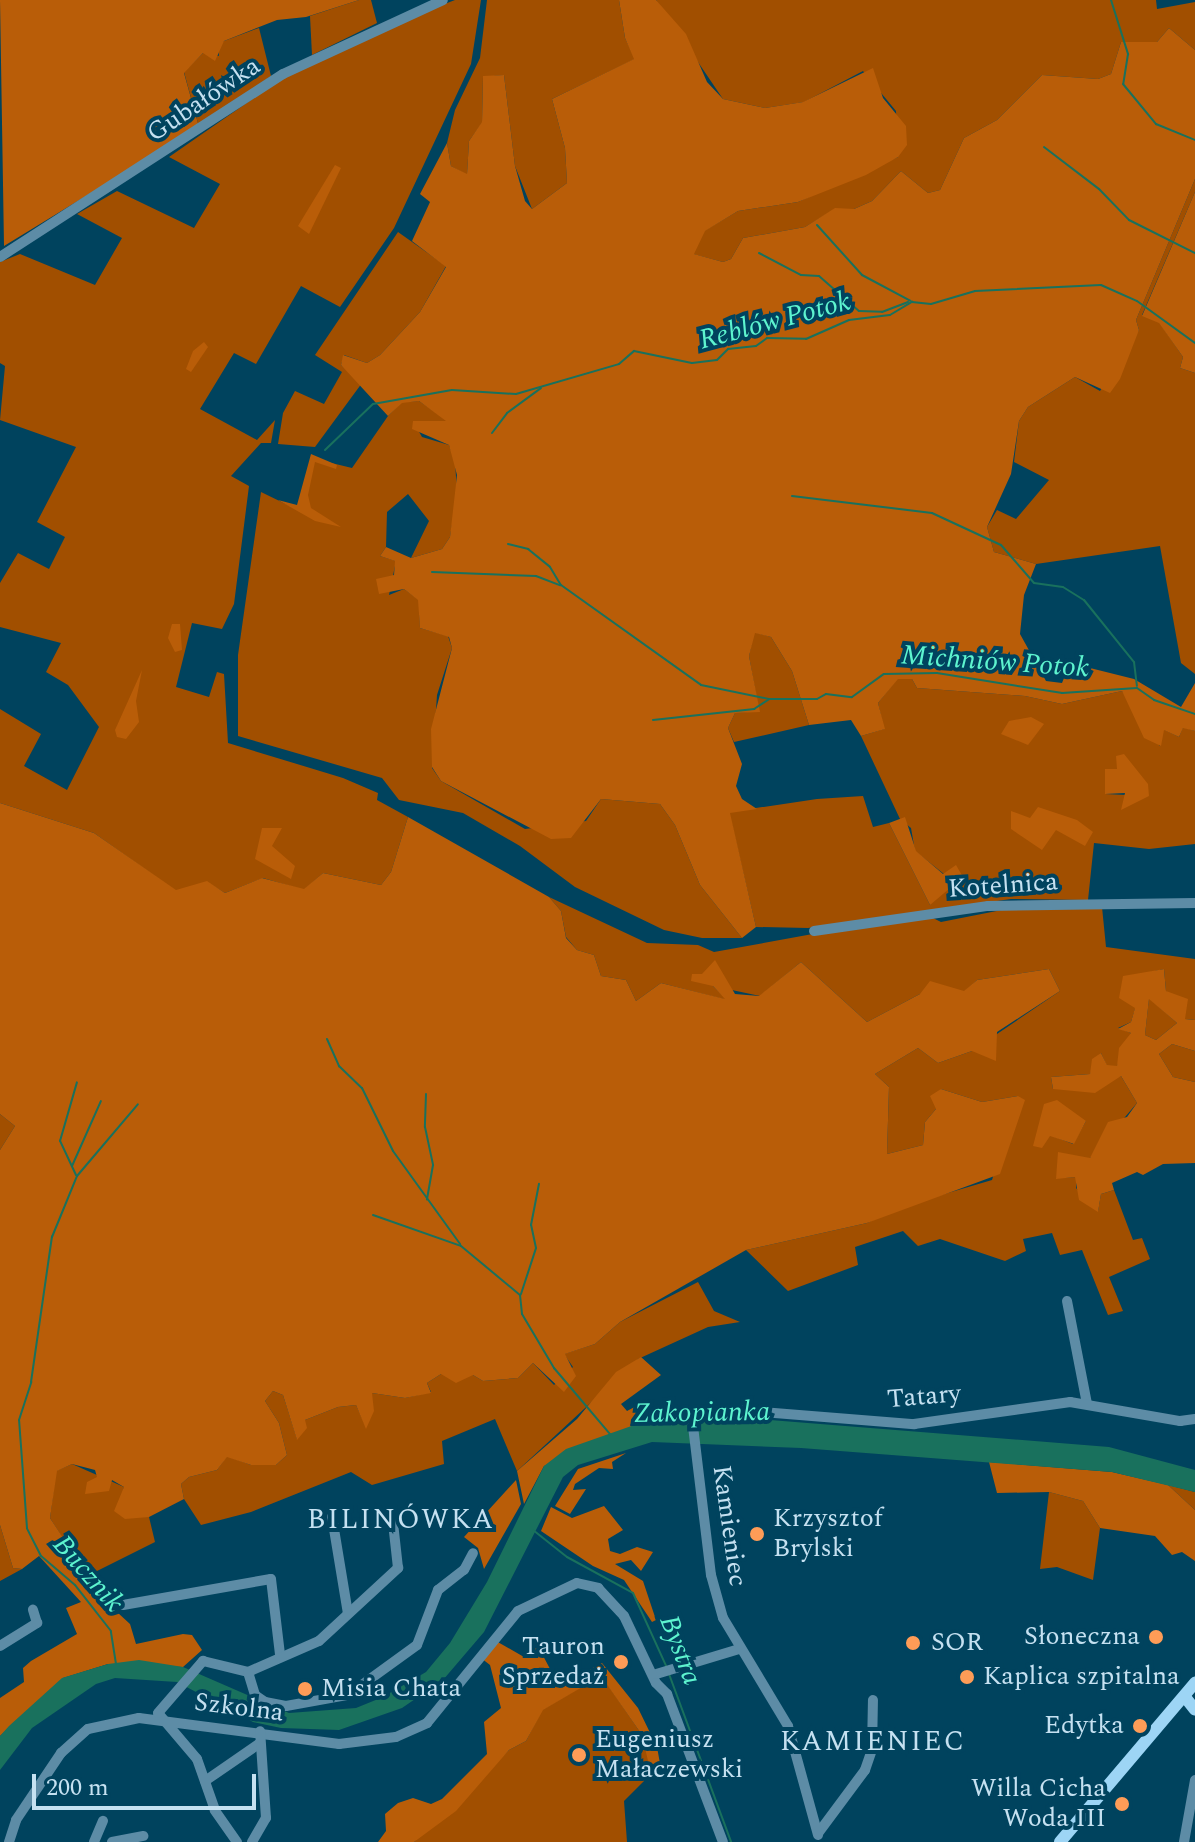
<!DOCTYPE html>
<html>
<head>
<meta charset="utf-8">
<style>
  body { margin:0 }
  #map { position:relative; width:1195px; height:1842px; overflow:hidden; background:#00435e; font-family:Spectral,serif }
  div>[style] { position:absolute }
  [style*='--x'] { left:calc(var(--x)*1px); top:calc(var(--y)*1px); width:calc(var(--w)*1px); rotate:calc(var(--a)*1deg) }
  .green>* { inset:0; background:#a14f00 }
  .forest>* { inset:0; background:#b95d08 }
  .water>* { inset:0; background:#19715d }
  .stream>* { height:2px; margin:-1px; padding:0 1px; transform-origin:1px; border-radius:1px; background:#19715d }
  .minor>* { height:10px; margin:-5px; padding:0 5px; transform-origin:5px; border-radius:5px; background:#5d8ca6 }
  .major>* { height:12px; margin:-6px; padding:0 6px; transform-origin:6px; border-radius:6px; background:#9dd5f5 }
  .dots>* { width:22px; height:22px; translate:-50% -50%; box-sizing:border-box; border:4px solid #00435e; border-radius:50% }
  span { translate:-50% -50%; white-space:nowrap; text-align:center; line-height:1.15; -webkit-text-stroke:8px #00435e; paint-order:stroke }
  .street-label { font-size:26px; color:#c5e1f1 }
  .poi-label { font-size:26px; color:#c5e1f1 }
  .left { translate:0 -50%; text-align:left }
  .right { translate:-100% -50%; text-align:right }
  .water-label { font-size:28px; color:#5df4cf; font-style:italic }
  .neighbourhood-label { font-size:28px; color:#c5e1f1; letter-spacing:2px }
  .scale { position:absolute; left:32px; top:1774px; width:224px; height:36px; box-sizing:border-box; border:4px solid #c5e1f1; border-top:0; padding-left:10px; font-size:24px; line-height:28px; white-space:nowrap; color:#c5e1f1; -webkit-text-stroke:6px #00435e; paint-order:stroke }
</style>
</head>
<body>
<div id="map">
  <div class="green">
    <i style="clip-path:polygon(359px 0,371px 0,377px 23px,312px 55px,310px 16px)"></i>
    <i style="clip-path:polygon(455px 0,481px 0,471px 64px,394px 228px,340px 307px,301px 286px,256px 364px,234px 353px,200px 409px,257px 440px,275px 420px,271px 443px,261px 443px,231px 476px,249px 486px,234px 604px,222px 629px,192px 623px,176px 687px,209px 697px,217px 672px,224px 674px,228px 743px,343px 778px,378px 793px,377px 800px,408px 817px,391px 872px,381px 885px,323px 873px,304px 890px,263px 878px,225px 893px,207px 882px,176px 891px,94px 833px,0 803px,0 709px,41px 734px,24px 766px,67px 790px,99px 727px,68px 685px,46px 672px,61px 643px,0 627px,0 583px,18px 553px,49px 569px,65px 537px,37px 522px,76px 447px,0 420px,5px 366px,0 363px,0 262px,20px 254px,95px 285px,122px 238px,77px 214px,117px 191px,194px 228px,220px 184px,169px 157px,281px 79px,377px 30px)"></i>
    <i style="clip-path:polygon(487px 0,619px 0,625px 38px,635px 59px,552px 99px,565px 148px,567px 183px,532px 209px,515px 166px,504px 75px,483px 77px,482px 123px,469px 141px,467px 175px,451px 166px,447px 143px,455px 110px,480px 58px)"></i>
    <i style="clip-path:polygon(656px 0,1156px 0,1157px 9px,1195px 2px,1195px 50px,1169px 28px,1157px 42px,1121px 42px,1111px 74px,1098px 79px,1042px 75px,997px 120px,964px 138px,940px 190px,928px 193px,901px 171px,872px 201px,854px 209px,835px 209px,805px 227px,743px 238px,731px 259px,723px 262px,693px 254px,704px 231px,738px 211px,798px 202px,898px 157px,896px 111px,863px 71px,804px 102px,765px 108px,723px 99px)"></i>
    <i style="clip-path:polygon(259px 28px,271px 76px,199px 127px,184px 72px,204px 52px,219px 56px,218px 46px,224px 41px)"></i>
    <i style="clip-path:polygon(1195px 179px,1195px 192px,1142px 315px,1159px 322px,1183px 357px,1180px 368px,1195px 373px,1195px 674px,1181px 663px,1160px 546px,1036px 564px,994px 552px,987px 527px,997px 510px,1016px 519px,1049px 480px,1014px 462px,1019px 421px,1028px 407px,1075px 377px,1100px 391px,1139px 330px,1136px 320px)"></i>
    <i style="clip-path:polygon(398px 232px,446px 266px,420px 312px,380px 355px,367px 363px,344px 355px,341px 365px,362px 383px,315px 447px,278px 444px,283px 413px,295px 391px,324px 404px,342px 372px,315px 355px)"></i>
    <i style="clip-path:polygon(419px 401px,448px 421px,413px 421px,422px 437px,449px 445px,455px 461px,457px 493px,450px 537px,442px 549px,411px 558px,429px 521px,408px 494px,387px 512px,386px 547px,380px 556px,396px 561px,389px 595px,404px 589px,419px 600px,420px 628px,448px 636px,452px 648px,437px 695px,432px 768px,441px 781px,525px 829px,586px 821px,601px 799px,660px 804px,675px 825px,700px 885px,742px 938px,702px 938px,664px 930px,575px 887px,520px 846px,463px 813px,399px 800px,382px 778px,238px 736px,238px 655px,261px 492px,298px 510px,311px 458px,352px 468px,388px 416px,402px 402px)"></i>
    <i style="clip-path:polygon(754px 632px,771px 637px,792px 671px,809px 725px,734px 742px,728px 728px,735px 713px,759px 711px,749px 656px)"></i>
    <i style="clip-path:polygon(evenodd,897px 679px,912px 679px,917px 688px,1025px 696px,1062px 704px,1122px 691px,1160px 746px,1163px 729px,1179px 737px,1183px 727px,1195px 731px,1195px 844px,1149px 849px,1094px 843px,1088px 900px,1011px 899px,808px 928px,756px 927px,729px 812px,817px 799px,863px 796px,873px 827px,889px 823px,930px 905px,944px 874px,915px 851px,911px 828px,900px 819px,861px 736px,884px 729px,878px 703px,897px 679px,1117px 769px,1149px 796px,1105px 794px,1117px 769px)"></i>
    <i style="clip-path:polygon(evenodd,549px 897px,647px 943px,698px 945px,714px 952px,873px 923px,931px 917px,941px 922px,1017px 907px,1102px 907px,1106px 947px,1195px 959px,1195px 1020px,1185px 1019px,1166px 991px,1164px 969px,1146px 973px,1131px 1022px,1118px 1028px,1131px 1033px,1117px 1066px,1107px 1066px,1101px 1053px,1090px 1074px,1051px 1077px,1053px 1089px,1121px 1076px,1137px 1103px,1090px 1158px,1056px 1178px,1076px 1177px,1076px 1188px,1098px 1211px,1101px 1194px,1114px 1190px,1133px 1240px,1142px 1238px,1150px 1259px,1109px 1277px,1123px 1311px,1108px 1315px,1082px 1250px,1060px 1255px,1052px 1233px,1023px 1239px,1026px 1251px,1005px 1261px,940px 1239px,918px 1246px,903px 1231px,855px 1247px,858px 1265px,788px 1291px,746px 1250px,867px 1223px,897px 1208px,992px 1180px,1018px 1096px,982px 1102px,941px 1089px,936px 1109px,925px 1122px,923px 1145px,887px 1154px,889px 1087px,875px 1074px,918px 1048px,938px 1063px,972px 1051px,1060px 991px,1049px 969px,977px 980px,964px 992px,920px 994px,867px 1022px,801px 962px,760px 996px,713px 986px,727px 1000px,661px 983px,636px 1001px,626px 980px,601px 976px,594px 955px,577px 950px,566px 937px,561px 911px,549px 897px,1086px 1121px,1073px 1144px,1050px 1135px,1086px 1121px)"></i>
    <i style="clip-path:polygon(1149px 998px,1177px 1023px,1156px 1040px,1145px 1035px)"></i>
    <i style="clip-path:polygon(1172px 1044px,1195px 1051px,1195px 1082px,1173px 1077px,1159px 1054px)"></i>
    <i style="clip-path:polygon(0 1114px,15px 1126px,0 1150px)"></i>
    <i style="clip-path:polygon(698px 1282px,714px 1311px,740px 1322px,708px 1327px,638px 1359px,517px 1471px,495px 1419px,442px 1441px,444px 1464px,372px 1485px,351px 1472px,251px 1512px,201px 1525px,184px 1499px,181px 1484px,189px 1477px,217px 1470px,227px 1456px,251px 1465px,276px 1465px,287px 1455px,279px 1423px,265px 1401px,273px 1391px,283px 1395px,297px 1439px,305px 1420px,338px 1407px,356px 1405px,366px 1427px,372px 1393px,405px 1398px,431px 1392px,427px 1383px,441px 1374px,473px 1375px,483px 1381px,518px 1378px,533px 1363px,554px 1385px,573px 1367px,564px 1354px,595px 1344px,620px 1322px)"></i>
    <i style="clip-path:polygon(72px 1464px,124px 1487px,122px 1500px,149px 1517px,155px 1542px,87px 1576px,50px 1518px,56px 1471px)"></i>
    <i style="clip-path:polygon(1168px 1485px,1195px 1492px,1195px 1510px)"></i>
    <i style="clip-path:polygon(1049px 1492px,1083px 1501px,1100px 1528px,1093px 1580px,1057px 1567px,1040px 1569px)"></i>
    <i style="clip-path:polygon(0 1525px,13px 1568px,22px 1569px,0 1581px)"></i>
    <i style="clip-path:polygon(601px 1675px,642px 1735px,651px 1761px,651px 1774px,624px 1801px,627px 1842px,414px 1842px,509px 1750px,526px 1741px,542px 1710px)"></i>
  </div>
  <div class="forest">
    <i style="clip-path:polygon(0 0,359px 0,306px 17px,277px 20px,224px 41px,215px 61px,203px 53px,184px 73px,199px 127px,4px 246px)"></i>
    <i style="clip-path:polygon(619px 0,656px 0,686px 34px,707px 82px,723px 99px,765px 108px,803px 102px,873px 68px,883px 98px,906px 126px,907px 145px,898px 157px,866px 175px,798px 202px,738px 211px,705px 231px,694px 254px,723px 262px,731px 259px,743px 238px,805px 227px,835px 208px,854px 209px,872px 201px,901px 171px,928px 193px,940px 190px,964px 138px,997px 120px,1042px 75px,1098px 79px,1111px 74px,1121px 42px,1157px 42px,1169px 28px,1195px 50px,1195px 179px,1136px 320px,1139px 330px,1120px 379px,1110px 393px,1075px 377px,1028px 407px,1019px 421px,1011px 474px,987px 527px,994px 552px,1036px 564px,1024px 595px,1020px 634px,1046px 681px,1062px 683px,1070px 663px,1134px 679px,1181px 707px,1195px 683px,1195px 731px,1183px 728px,1179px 737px,1164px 730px,1161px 746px,1144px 738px,1122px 691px,1062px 704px,1025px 696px,917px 688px,912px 679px,898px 679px,878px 703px,885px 729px,861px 736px,851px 720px,809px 725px,792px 671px,771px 637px,755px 633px,749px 656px,760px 712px,735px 713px,728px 728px,742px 764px,736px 786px,742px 799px,757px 809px,730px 813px,756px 927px,742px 938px,700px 885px,675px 825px,660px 804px,601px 799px,571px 838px,551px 839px,441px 781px,432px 767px,431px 729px,452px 648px,449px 637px,420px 628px,418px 600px,404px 589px,379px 594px,376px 579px,394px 575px,395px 561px,380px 556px,386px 547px,411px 558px,442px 549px,450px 537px,457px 475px,449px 445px,412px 429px,413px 421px,446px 421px,419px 401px,402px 403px,388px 416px,341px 365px,343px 355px,367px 363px,380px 355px,420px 312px,446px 267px,412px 241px,430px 202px,420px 194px,447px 143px,451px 166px,467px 174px,469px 141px,482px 122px,483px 76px,504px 75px,515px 166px,525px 201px,532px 209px,567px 183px,565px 148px,552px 99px,634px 59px,625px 38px)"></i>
    <i style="clip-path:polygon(335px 165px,341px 168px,309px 234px,298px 226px)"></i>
    <i style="clip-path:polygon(1195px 192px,1195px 373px,1180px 368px,1183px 357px,1159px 323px,1142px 316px)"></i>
    <i style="clip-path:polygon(204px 342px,208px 347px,191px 372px,186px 369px,193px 351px)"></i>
    <i style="clip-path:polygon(311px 454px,337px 465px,336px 469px,315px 462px,308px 495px,311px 508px,341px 527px,315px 521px,278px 500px,297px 505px)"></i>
    <i style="clip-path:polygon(172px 624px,180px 624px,182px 650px,175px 652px,168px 638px)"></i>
    <i style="clip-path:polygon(142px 670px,136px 701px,139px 722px,126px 739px,117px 737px,115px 730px)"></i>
    <i style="clip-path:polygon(1031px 717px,1044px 724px,1028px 745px,1001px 734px,1009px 721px)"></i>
    <i style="clip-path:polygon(1124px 754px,1148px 784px,1149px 796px,1121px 810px,1125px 793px,1105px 794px,1105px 769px,1117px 769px,1116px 756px)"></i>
    <i style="clip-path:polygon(0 803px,94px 833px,176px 890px,207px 881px,225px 893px,262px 878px,304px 889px,323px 873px,381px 885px,391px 872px,408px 817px,549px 897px,561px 911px,566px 938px,577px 950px,594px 955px,601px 976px,626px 980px,636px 1001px,661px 983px,725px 999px,713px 986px,691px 981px,692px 974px,702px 974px,715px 960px,735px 994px,759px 996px,801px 962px,867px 1022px,920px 994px,930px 981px,964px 991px,977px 980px,1049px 969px,1060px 991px,997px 1032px,996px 1061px,972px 1051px,938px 1063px,918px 1048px,875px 1074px,889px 1087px,887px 1154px,923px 1145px,925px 1122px,936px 1109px,930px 1096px,941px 1089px,982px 1102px,1018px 1096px,1025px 1100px,1000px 1174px,867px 1223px,746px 1250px,620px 1322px,595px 1344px,565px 1354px,576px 1376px,564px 1392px,533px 1363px,518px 1378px,483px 1381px,473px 1375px,456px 1383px,441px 1374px,427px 1383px,431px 1393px,405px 1398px,372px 1393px,374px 1411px,366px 1429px,356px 1405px,338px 1407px,305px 1420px,307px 1428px,297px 1440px,283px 1395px,273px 1391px,265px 1401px,279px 1423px,287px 1455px,276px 1465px,251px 1465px,227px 1457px,217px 1470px,189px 1477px,181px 1484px,184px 1499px,149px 1517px,125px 1519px,114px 1511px,124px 1487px,112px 1480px,109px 1491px,85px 1494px,87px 1482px,97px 1477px,95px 1470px,72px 1464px,57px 1471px,50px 1518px,104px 1600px,130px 1624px,136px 1644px,183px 1634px,192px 1635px,202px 1650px,183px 1667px,108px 1664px,63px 1678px,0 1736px,0 1698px,24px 1682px,23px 1668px,31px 1661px,77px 1634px,66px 1608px,81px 1602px,39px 1556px,22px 1569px,13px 1568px,0 1525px,0 1150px,15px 1126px,0 1114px)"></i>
    <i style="clip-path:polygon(1038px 807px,1077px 820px,1093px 832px,1085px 846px,1056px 830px,1042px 850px,1011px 829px,1011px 811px,1030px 818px)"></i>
    <i style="clip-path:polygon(905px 817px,916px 851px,943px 874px,956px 865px,963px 877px,930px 905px,889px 823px)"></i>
    <i style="clip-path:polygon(262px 828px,282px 828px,272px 846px,295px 866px,291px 879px,255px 859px)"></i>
    <i style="clip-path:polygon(evenodd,1164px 969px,1166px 991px,1188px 999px,1185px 1019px,1195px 1020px,1195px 1051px,1172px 1044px,1159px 1054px,1173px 1077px,1195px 1082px,1195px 1163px,1163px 1164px,1143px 1175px,1137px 1172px,1112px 1183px,1114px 1190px,1101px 1194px,1098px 1212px,1079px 1200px,1075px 1177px,1056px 1179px,1058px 1152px,1090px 1158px,1108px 1122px,1127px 1117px,1137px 1103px,1121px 1076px,1095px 1093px,1053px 1089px,1051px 1077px,1090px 1074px,1092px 1059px,1101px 1053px,1107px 1065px,1117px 1066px,1119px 1048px,1131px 1033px,1118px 1029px,1131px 1022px,1135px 1008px,1119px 998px,1123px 976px,1164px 969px,1149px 999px,1177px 1023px,1156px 1040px,1145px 1035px,1149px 999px)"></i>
    <i style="clip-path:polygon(1057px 1100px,1086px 1121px,1074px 1144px,1050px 1136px,1042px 1148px,1033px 1146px,1044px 1104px)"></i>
    <i style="clip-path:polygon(641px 1357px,661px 1375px,621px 1404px,627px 1411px,644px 1402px,649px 1412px,638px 1415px,640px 1423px,544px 1466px,524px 1504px,517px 1471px,577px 1419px,616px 1372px)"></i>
    <i style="clip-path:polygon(626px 1453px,612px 1462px,613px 1469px,599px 1468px,575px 1484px,573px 1490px,586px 1489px,570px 1514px,555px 1506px,578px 1469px)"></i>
    <i style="clip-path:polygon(989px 1462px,1112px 1472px,1168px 1485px,1195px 1510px,1195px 1561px,1182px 1552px,1172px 1555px,1155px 1536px,1100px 1528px,1083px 1501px,1049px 1492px,997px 1493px)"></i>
    <i style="clip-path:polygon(516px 1480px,521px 1504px,484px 1569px,478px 1548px,464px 1537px)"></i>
    <i style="clip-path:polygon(604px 1506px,623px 1530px,608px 1539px,610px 1551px,620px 1554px,637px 1547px,653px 1552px,641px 1571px,631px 1560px,615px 1564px,643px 1581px,656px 1620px,652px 1622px,624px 1580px,593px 1566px,541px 1531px,551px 1507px,572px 1518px)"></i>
    <i style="clip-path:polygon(496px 1641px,524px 1657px,531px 1648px,539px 1648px,559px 1686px,602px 1663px,638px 1708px,657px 1747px,661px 1769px,651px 1774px,642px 1735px,601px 1676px,543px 1710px,526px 1741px,509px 1750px,456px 1811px,414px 1842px,378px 1842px,386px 1831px,385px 1814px,398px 1803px,413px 1798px,431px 1804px,442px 1799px,487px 1754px,484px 1722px,501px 1708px,490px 1665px,481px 1658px)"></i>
  </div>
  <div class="water">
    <i style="clip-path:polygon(770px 1420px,1109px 1447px,1195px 1470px,1195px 1492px,1112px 1472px,801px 1448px,652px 1442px,578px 1465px,563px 1477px,484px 1632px,443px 1680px,402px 1708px,339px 1730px,281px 1728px,253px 1722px,177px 1682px,115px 1678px,96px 1684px,32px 1728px,0 1770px,0 1736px,9px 1726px,62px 1678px,108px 1664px,139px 1660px,183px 1667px,289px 1713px,356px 1708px,383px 1697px,426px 1672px,450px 1643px,487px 1582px,544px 1466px,566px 1449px,640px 1423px)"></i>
  </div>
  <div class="stream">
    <i style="--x:1111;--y:0;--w:57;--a:72.5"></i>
    <i style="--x:1128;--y:54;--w:30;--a:99"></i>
    <i style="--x:1123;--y:84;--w:52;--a:50.5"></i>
    <i style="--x:1156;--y:124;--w:42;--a:22.3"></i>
    <i style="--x:1044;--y:147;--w:69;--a:37.4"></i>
    <i style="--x:1099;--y:189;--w:43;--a:45.9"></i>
    <i style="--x:1129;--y:220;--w:74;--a:26.6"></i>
    <i style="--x:817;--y:225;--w:67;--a:48"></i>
    <i style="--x:862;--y:275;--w:55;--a:28"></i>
    <i style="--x:759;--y:253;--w:47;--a:27.6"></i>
    <i style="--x:801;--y:275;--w:18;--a:3"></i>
    <i style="--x:819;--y:276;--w:53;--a:41.2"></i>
    <i style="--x:859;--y:311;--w:23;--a:2"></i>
    <i style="--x:882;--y:312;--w:28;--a:-21"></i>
    <i style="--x:492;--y:433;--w:25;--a:-53"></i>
    <i style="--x:507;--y:413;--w:42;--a:-36.3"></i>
    <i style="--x:325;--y:450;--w:66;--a:-43.8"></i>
    <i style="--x:373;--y:404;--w:80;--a:-10"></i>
    <i style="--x:452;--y:390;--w:64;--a:3.6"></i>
    <i style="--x:516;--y:394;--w:107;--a:-16.2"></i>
    <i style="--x:619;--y:364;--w:20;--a:-41"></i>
    <i style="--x:634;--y:351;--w:59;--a:11.7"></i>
    <i style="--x:692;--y:363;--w:25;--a:-7"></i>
    <i style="--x:717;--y:360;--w:16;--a:-45"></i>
    <i style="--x:728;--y:349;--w:28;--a:-6"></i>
    <i style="--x:756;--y:346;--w:14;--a:-36"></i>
    <i style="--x:767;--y:338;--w:39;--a:1"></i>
    <i style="--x:806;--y:339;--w:47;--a:-23.8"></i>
    <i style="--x:849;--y:320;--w:41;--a:-7"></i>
    <i style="--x:890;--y:315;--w:26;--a:-31"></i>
    <i style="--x:912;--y:302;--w:19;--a:6"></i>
    <i style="--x:931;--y:304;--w:46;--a:-16.5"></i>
    <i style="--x:975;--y:291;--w:126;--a:-2.7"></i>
    <i style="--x:1101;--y:285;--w:39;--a:24"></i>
    <i style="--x:1137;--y:301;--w:72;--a:35.9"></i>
    <i style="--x:792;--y:496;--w:141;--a:6.9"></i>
    <i style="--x:932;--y:513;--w:76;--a:24.9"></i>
    <i style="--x:1001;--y:545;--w:50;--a:49"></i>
    <i style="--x:1034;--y:583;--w:29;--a:8"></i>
    <i style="--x:1063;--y:587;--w:25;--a:32"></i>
    <i style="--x:1084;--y:600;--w:80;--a:51.1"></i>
    <i style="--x:1134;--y:662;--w:24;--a:83"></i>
    <i style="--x:508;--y:544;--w:21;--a:14"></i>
    <i style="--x:528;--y:549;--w:28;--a:39"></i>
    <i style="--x:550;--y:567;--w:21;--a:59"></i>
    <i style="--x:561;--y:585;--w:172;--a:35.5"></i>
    <i style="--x:701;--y:685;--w:69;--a:11.6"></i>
    <i style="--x:769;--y:699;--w:48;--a:0"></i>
    <i style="--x:817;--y:699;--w:10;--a:-29"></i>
    <i style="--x:826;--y:694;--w:26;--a:7"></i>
    <i style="--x:852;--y:697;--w:39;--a:-36"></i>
    <i style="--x:884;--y:674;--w:53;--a:-1.1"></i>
    <i style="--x:937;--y:673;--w:127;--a:9.1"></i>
    <i style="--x:1062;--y:693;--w:75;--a:-3.8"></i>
    <i style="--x:1137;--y:688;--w:21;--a:35"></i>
    <i style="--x:1154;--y:700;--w:43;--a:18.9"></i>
    <i style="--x:432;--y:572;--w:104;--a:2.2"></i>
    <i style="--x:536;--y:576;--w:26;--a:21"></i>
    <i style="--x:653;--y:720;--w:102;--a:-6.2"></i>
    <i style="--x:754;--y:709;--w:17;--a:-33"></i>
    <i style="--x:327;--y:1039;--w:30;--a:66"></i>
    <i style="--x:339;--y:1066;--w:32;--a:44"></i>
    <i style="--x:362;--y:1088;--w:70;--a:63.8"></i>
    <i style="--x:393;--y:1151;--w:115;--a:54.2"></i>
    <i style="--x:426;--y:1094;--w:33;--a:92"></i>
    <i style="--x:425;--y:1127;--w:39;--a:78"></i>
    <i style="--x:433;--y:1165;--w:35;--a:100"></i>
    <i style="--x:72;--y:1166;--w:71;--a:-66"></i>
    <i style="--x:76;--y:1175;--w:38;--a:-115"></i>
    <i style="--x:60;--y:1141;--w:61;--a:-73.9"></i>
    <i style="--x:373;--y:1215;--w:93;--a:19.4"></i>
    <i style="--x:461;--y:1246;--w:77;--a:39.7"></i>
    <i style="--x:520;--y:1295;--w:19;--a:84"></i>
    <i style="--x:522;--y:1314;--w:63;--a:59.3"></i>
    <i style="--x:554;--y:1368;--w:87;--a:49.7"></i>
    <i style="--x:521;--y:1294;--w:48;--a:-71.9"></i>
    <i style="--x:536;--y:1248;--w:24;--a:-102"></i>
    <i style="--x:531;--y:1225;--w:42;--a:-79"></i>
    <i style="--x:533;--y:1530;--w:43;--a:38.5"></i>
    <i style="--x:567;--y:1557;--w:75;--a:28.6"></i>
    <i style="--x:633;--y:1593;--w:82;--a:65.6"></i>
    <i style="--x:116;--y:1664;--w:33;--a:-99"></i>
    <i style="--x:111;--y:1631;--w:58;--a:-128"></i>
    <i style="--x:75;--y:1585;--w:45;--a:-139.5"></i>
    <i style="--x:41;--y:1556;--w:31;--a:-117"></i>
    <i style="--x:27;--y:1528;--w:108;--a:-94.2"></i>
    <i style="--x:19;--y:1420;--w:40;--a:-72"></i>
    <i style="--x:31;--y:1382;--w:147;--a:-81.8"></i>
    <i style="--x:52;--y:1237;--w:66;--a:-67.7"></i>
    <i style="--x:77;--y:1176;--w:94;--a:-49.7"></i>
    <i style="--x:669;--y:1674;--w:179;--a:69.7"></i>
  </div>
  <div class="minor">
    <i style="--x:0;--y:257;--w:337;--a:-32.9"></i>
    <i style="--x:283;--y:74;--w:176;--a:-24.8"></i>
    <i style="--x:814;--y:931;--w:176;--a:-8.2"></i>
    <i style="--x:988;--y:906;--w:207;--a:-0.8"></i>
    <i style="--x:1067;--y:1301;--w:105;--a:79"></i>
    <i style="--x:332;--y:1517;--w:98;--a:80.6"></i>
    <i style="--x:123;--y:1605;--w:150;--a:-10"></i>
    <i style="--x:271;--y:1579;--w:77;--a:83.2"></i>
    <i style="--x:0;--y:1646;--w:44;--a:-31.9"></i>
    <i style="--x:37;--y:1623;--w:14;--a:-107"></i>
    <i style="--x:248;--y:1672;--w:24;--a:73"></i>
    <i style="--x:255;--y:1695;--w:12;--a:35"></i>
    <i style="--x:265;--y:1702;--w:21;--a:11"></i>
    <i style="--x:286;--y:1706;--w:63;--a:-10.1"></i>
    <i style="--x:348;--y:1695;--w:85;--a:-35.9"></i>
    <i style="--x:417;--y:1645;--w:59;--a:-69.1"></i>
    <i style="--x:438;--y:1590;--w:33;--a:-38"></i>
    <i style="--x:464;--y:1570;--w:19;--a:-62"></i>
    <i style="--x:653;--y:1675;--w:90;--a:-16.8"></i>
    <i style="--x:205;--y:1781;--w:67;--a:-34.6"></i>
    <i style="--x:819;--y:1832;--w:77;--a:-53.4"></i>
    <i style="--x:865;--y:1770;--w:21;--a:-71"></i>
    <i style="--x:872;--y:1750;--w:50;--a:-88.9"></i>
    <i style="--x:818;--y:1835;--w:113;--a:-105.4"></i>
    <i style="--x:788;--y:1726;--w:126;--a:-121"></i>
    <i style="--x:723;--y:1618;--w:45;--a:-105.6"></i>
    <i style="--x:711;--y:1575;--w:159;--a:-96.9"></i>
    <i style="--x:692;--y:1417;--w:35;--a:-13"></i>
    <i style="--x:726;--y:1409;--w:189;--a:4.6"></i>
    <i style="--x:914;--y:1424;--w:158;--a:-8"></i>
    <i style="--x:1070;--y:1402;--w:112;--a:9.8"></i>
    <i style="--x:1180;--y:1421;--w:15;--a:-8"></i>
    <i style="--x:9;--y:1842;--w:23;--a:-72"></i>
    <i style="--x:16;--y:1820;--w:81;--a:-56.1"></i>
    <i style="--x:61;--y:1753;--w:36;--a:-42"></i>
    <i style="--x:88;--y:1729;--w:52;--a:-12.2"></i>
    <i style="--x:139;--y:1718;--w:202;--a:7.4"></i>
    <i style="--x:339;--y:1744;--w:57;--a:-7"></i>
    <i style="--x:396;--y:1737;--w:34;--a:-24"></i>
    <i style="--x:427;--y:1723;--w:144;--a:-50.9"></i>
    <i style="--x:518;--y:1611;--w:65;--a:-25.4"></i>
    <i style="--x:577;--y:1583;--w:22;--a:13"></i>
    <i style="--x:598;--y:1588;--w:38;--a:47"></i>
    <i style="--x:624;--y:1616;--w:74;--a:64.5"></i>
    <i style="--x:656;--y:1683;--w:16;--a:45"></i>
    <i style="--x:667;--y:1694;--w:158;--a:69.3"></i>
    <i style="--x:94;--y:1842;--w:23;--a:-67"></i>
    <i style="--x:112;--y:1842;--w:32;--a:-11"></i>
    <i style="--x:237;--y:1842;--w:39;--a:-125"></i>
    <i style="--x:215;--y:1810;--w:54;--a:-109.4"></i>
    <i style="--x:197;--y:1759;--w:60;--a:-130.3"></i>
    <i style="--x:158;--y:1713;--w:69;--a:-49.1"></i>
    <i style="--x:203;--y:1661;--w:46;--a:13.7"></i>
    <i style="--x:248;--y:1672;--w:77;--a:-23.6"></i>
    <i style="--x:319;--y:1641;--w:108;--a:-42.7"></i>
    <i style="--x:398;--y:1568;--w:45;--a:-96.3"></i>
    <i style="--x:252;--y:1842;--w:28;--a:-60"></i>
    <i style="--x:266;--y:1818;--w:87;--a:-93.9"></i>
    <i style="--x:1184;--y:1842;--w:63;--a:-79.9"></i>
  </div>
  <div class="major">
    <i style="--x:1185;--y:1697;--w:16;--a:52"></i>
    <i style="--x:1060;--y:1842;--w:209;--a:-49.7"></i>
  </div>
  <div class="dots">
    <i style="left:757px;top:1534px;background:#fe9c57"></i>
    <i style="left:1156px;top:1637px;background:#fe9c57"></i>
    <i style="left:913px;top:1643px;background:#fe9c57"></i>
    <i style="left:621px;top:1662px;background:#fe9c57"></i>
    <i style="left:967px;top:1677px;background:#fe9c57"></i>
    <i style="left:305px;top:1689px;background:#fe9c57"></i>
    <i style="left:1140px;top:1726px;background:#fe9c57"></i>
    <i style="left:579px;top:1755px;background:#fe9c57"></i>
    <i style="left:1122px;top:1804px;background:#fe9c57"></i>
  </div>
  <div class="street-label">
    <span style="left:204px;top:100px;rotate:-34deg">Gubałówka</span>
    <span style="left:1003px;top:886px;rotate:-4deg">Kotelnica</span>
    <span style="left:924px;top:1397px;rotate:-5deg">Tatary</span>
    <span style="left:729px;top:1526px;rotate:82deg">Kamieniec</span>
    <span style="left:239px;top:1708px;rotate:7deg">Szkolna</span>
  </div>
  <div class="poi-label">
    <span class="left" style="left:773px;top:1534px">Krzysztof<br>Brylski</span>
    <span class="right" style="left:1140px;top:1637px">Słoneczna</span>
    <span class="left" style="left:931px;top:1643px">SOR</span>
    <span class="right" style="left:605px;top:1662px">Tauron<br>Sprzedaż</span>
    <span class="left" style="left:983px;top:1677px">Kaplica szpitalna</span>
    <span class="left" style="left:321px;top:1689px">Misia Chata</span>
    <span class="right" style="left:1124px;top:1726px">Edytka</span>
    <span class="left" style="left:595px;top:1755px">Eugeniusz<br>Małaczewski</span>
    <span class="right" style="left:1106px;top:1804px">Willa Cicha<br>Woda III</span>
  </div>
  <div class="water-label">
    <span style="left:775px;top:321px;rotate:-15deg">Reblów Potok</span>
    <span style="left:995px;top:662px;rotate:4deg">Michniów Potok</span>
    <span style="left:702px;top:1413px;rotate:-1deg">Zakopianka</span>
    <span style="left:88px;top:1574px;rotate:49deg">Bucznik</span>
    <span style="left:680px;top:1650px;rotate:69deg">Bystra</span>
  </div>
  <div class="neighbourhood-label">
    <span style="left:401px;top:1520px">BILINÓWKA</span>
    <span style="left:873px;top:1742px">KAMIENIEC</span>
  </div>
  <div class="scale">200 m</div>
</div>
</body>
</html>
